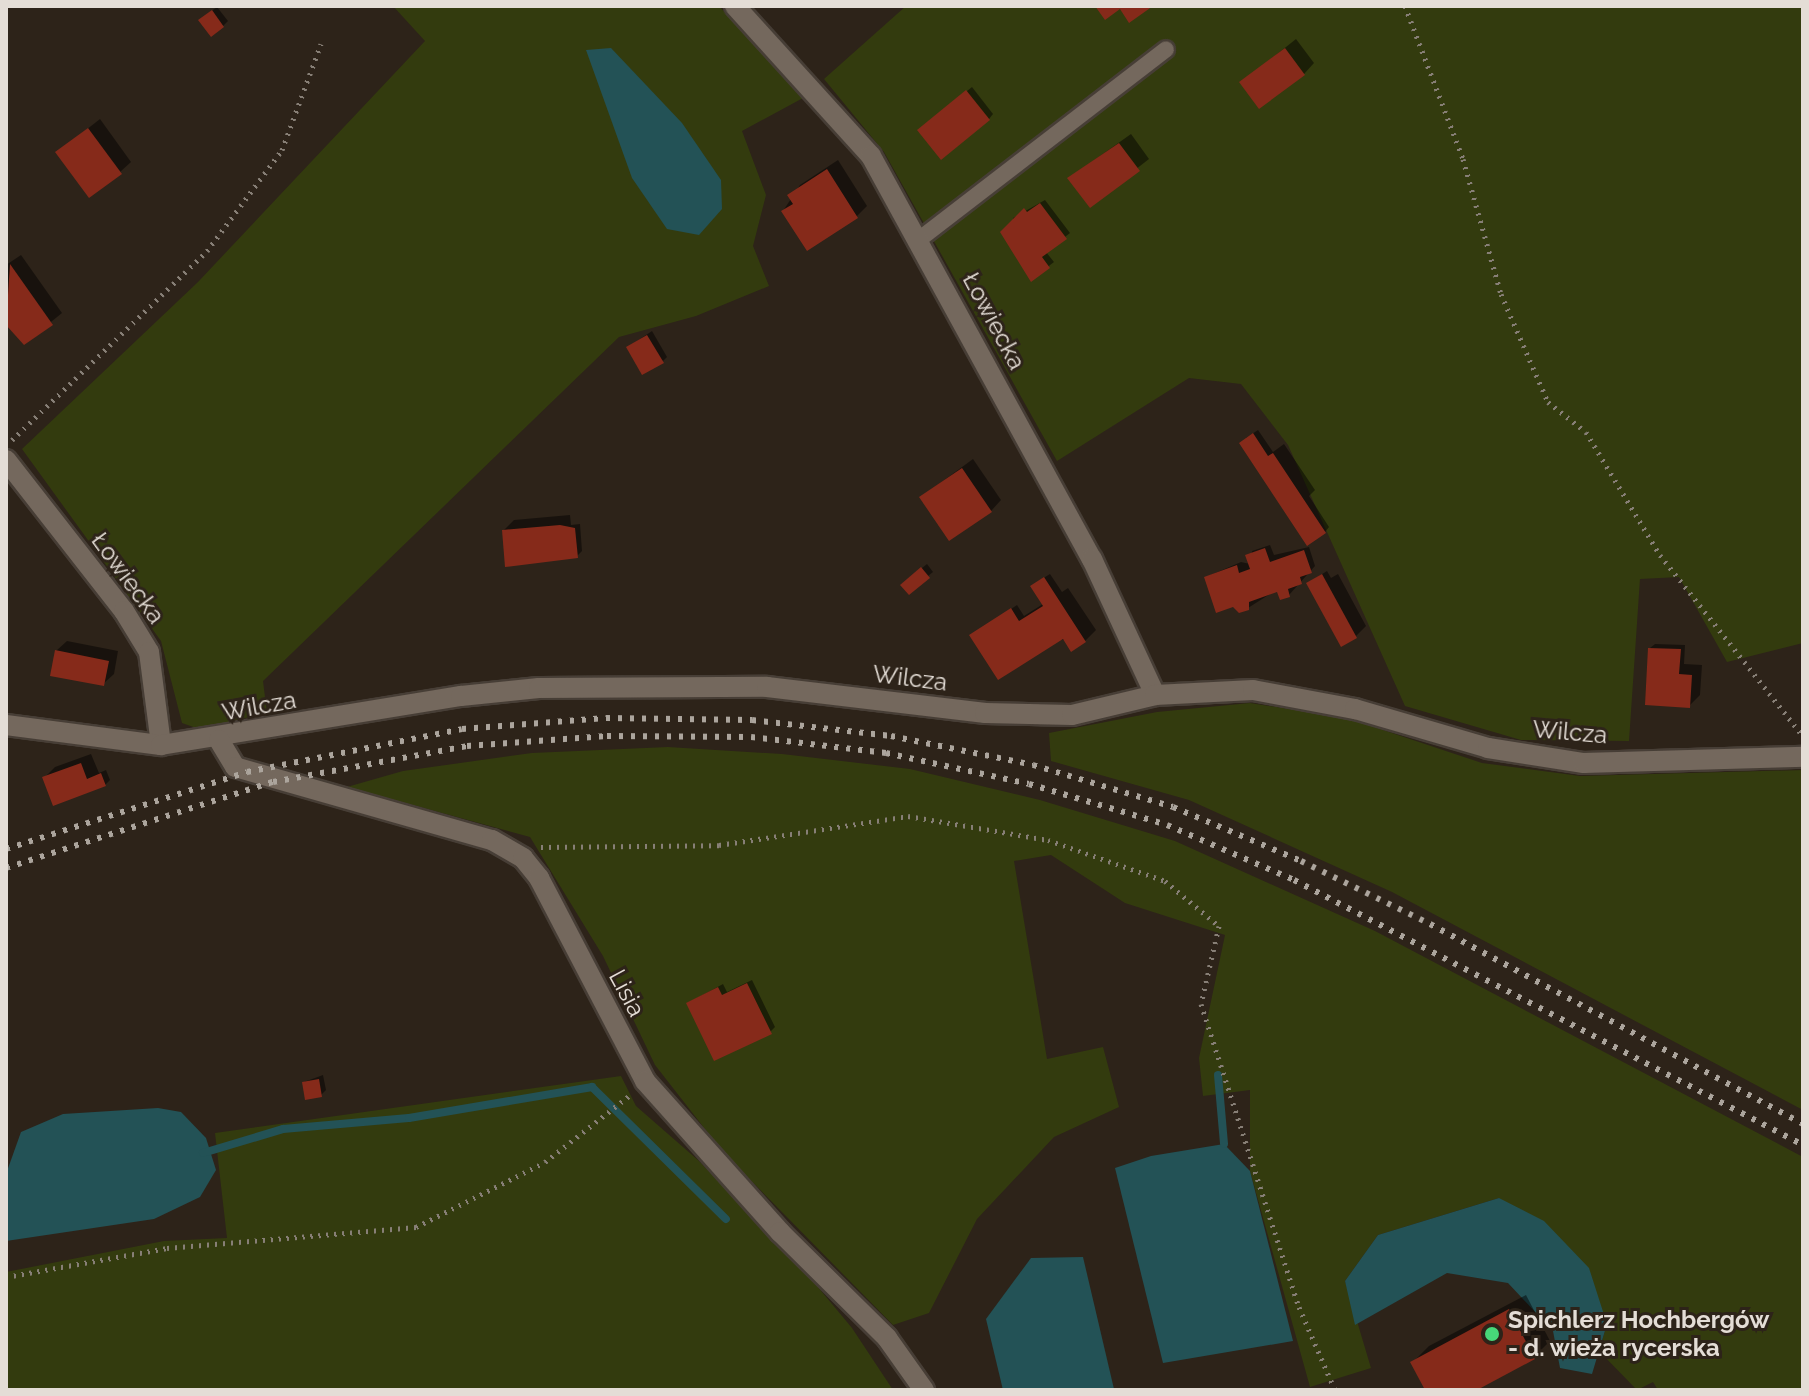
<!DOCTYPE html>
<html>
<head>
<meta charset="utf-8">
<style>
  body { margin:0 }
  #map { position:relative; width:1809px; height:1396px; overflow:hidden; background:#2d2319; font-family:Raleway,sans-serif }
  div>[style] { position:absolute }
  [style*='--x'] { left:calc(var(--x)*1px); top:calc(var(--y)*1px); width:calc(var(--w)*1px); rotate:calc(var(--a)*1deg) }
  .green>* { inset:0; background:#333b0e }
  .water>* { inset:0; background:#235256 }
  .shadow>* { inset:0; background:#0007 }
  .stream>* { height:8px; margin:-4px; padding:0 4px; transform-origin:4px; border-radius:4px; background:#235256 }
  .building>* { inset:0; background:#862a1a }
  .path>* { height:5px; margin-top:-2.5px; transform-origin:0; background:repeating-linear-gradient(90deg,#877f76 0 2px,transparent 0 8px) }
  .roads { filter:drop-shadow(2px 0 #473e36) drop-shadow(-2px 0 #473e36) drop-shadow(0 2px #473e36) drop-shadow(0 -2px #473e36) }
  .service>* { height:16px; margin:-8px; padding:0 8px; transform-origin:8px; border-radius:8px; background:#74685d }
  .minor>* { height:20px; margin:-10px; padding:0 10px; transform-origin:10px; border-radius:10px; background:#74685d }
  .rail>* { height:6px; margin-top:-3px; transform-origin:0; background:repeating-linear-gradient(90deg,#aca59d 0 4px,transparent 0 12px) }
  .dots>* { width:22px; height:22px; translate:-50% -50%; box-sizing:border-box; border:4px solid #2d2319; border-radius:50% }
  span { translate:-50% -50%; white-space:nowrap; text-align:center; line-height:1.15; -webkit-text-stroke:6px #2d2319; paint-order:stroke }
  .street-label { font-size:24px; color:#e4ddd6 }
  .poi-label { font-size:24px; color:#e4ddd6; font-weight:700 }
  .left { translate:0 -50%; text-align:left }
  .frame { position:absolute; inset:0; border:8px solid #e4ddd6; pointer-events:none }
</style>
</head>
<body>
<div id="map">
  <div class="green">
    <i style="clip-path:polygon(393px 6px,719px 6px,803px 98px,742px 131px,766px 195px,753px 246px,769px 286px,696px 316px,619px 337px,263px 681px,267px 713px,199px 729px,182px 723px,161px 641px,22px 449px,198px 282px,425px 41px)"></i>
    <i style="clip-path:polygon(906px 6px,1803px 6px,1803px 643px,1727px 662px,1679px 577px,1640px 579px,1629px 741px,1521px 740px,1405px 706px,1288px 445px,1241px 384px,1189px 378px,1057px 461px,884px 152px,824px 79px)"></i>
    <i style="clip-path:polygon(1250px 703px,1347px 718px,1482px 763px,1580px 776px,1803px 770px,1803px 1110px,1392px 892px,1189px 800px,1051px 761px,1049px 733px,1157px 712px)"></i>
    <i style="clip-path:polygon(668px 747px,782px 754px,910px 769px,1040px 800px,1175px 841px,1375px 931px,1803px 1157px,1803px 1390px,1658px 1390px,1653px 1382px,1637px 1390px,1599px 1351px,1607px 1324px,1499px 1198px,1378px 1235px,1345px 1281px,1371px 1368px,1310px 1387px,1250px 1171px,1250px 1090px,1203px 1096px,1199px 1058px,1225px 935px,1125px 903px,1051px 855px,1014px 861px,1047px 1059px,1103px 1047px,1119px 1107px,1054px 1137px,977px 1219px,929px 1313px,893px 1325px,723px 1152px,655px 1065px,603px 956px,530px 837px,347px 787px,403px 771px,532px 753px)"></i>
    <i style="clip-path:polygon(621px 1076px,636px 1106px,699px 1161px,812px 1280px,852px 1328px,893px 1390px,6px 1390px,6px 1272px,164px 1241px,227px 1238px,215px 1133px)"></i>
  </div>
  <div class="water">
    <i style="clip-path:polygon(611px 48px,682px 123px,721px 180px,722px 209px,699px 235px,667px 229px,632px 178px,586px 50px)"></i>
    <i style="clip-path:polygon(158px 1108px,181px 1112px,206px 1138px,216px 1170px,200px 1197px,154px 1219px,6px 1241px,6px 1174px,21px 1132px,63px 1114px)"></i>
    <i style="clip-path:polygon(1224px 1144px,1250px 1171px,1293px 1341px,1163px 1363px,1115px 1168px,1151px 1156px)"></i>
    <i style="clip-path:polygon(1499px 1198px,1544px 1221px,1589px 1268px,1607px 1324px,1592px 1374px,1560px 1368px,1553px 1331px,1508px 1283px,1447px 1273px,1355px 1325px,1345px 1281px,1378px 1235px)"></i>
    <i style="clip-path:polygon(1083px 1257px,1114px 1389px,1003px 1390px,986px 1319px,1031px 1258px)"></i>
  </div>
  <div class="shadow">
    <i style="clip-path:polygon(217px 7px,228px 21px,223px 26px,206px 15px)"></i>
    <i style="clip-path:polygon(1296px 39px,1314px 63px,1304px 74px,1242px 82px)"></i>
    <i style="clip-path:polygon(972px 87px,993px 114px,989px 119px,924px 126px)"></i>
    <i style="clip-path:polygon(100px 119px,131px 162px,120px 172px,58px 152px)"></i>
    <i style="clip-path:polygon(1131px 134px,1149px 159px,1090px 205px,1069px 178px)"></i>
    <i style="clip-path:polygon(838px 160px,867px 206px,857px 216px,783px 211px,800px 185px)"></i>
    <i style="clip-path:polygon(1045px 200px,1070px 233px,1046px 252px,1054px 262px,1032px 279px,1013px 218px)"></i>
    <i style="clip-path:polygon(21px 255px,62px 313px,25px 343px,6px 316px,6px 265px)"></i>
    <i style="clip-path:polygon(652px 331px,667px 357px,663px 361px,628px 347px)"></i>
    <i style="clip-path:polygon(1258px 430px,1273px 452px,1284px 444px,1315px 490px,1309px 496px,1329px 527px,1325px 532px,1246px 438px)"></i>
    <i style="clip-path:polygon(973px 459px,1001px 500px,991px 511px,921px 497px)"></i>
    <i style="clip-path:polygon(570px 515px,571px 525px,580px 524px,582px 551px,577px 556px,506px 565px,504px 530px,514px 520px)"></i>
    <i style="clip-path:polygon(1270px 545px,1274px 555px,1309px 547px,1315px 566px,1289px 595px,1278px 589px,1248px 608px,1206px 577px,1241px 562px,1250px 564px,1252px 551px)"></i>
    <i style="clip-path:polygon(927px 564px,933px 572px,928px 576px,907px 580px)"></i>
    <i style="clip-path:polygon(1327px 571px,1331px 578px,1338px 574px,1366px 626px,1355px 637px,1308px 583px)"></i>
    <i style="clip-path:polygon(1050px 574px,1062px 592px,1068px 588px,1096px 630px,1085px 641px,972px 635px,1017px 605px,1024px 616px,1043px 604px,1037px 582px)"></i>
    <i style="clip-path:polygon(67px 641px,118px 651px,114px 674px,103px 684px,56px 651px)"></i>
    <i style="clip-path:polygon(1655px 644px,1685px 645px,1684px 664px,1702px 665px,1700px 695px,1689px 706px,1650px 648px)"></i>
    <i style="clip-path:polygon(91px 754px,99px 773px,106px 770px,110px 780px,105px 785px,45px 777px,55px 767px)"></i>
    <i style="clip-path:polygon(752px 980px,775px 1027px,770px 1032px,688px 1003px,723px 984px,727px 992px)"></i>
    <i style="clip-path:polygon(323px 1075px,326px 1090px,321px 1095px,304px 1082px)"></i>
    <i style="clip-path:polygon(1526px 1295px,1550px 1341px,1534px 1357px,1473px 1390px,1428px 1390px,1413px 1362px,1429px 1346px)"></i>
  </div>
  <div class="stream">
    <i style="--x:1218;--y:1075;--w:69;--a:85"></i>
    <i style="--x:203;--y:1153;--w:84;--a:-16.7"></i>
    <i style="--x:283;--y:1129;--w:126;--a:-5"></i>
    <i style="--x:409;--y:1118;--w:186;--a:-9.6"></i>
    <i style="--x:592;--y:1087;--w:188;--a:44.6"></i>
  </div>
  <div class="building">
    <i style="clip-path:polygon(1095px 6px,1153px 6px,1129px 23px,1120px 9px,1105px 20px)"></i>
    <i style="clip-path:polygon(212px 10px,224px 27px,211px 37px,198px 20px)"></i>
    <i style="clip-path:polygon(1285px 48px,1305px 75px,1259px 109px,1239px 82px)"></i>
    <i style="clip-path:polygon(966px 90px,990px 120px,941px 160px,917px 130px)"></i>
    <i style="clip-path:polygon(88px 128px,122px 174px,89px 198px,55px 152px)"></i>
    <i style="clip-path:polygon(1119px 143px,1140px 171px,1090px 208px,1067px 178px)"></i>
    <i style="clip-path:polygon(827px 169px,858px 218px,807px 251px,781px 211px,793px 204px,787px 195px)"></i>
    <i style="clip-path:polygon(1040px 203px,1067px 239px,1042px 257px,1050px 268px,1031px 282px,1000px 232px,1024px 208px,1027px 212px)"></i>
    <i style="clip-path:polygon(10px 264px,53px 325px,24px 345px,6px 325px)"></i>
    <i style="clip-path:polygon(647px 335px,664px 363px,642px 375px,626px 347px)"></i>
    <i style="clip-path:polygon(1253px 433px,1268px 456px,1273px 453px,1326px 533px,1307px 546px,1239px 443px)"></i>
    <i style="clip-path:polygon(962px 468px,992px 512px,949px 541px,919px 497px)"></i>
    <i style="clip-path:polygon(560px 525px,575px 528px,578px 558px,505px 567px,502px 530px)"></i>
    <i style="clip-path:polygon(1265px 548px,1270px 562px,1304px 550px,1312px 573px,1300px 577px,1302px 584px,1288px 589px,1290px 597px,1280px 600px,1277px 592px,1249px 602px,1249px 610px,1239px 613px,1233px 607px,1216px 613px,1204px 577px,1237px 565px,1239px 573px,1250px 569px,1245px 555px)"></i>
    <i style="clip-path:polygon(921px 567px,930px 578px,909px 595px,900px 585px)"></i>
    <i style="clip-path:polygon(1322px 574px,1357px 638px,1341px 647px,1306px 583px)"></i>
    <i style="clip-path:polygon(1044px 577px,1086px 642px,1071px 652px,1063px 639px,998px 680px,969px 635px,1011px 608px,1019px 621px,1043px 606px,1030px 586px)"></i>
    <i style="clip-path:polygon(1648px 648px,1681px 649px,1679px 674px,1692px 675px,1690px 708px,1645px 705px)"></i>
    <i style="clip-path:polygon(55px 650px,109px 661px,104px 686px,50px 676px)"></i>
    <i style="clip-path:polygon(81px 763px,87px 779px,101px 773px,106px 786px,53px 806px,42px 777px)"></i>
    <i style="clip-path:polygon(747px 983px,772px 1034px,714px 1061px,686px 1003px,718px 987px,722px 995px)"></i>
    <i style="clip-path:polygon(319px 1079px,322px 1097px,305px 1100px,302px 1082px)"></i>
    <i style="clip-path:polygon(1509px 1309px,1535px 1359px,1477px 1390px,1425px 1390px,1410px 1362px)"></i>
  </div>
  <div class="path">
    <i style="--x:1405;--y:6;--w:164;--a:69.2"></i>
    <i style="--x:1463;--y:159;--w:140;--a:74.3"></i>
    <i style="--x:1501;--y:294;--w:118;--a:66.5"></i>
    <i style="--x:1548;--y:402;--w:48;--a:38.3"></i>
    <i style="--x:1586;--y:432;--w:144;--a:59"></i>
    <i style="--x:1660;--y:555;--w:229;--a:51.7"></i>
    <i style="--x:12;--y:440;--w:272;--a:-44.1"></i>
    <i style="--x:207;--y:251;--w:126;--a:-53.4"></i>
    <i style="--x:282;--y:150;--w:113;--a:-69.8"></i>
    <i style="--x:541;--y:847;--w:178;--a:-0.6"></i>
    <i style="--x:719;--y:845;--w:191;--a:-8.7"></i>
    <i style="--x:908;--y:816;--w:142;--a:9.7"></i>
    <i style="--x:1048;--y:840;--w:124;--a:19.3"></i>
    <i style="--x:1165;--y:881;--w:70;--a:39.8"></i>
    <i style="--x:1219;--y:926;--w:80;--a:103"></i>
    <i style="--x:1201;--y:1004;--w:318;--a:72.1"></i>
    <i style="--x:1299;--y:1307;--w:90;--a:66.6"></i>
    <i style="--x:6;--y:1277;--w:164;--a:-10.2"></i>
    <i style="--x:167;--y:1248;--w:250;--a:-4.8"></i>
    <i style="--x:416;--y:1227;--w:144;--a:-26.7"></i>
    <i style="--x:545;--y:1162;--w:108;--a:-38.2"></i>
  </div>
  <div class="roads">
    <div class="service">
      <i style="--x:921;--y:238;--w:309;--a:-37.6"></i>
    </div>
    <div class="minor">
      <i style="--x:735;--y:6;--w:202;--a:47.8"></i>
      <i style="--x:871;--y:156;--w:460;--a:61.3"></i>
      <i style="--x:1092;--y:559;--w:150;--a:65.1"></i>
      <i style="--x:6;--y:460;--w:192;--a:52"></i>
      <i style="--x:124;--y:611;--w:48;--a:58.6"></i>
      <i style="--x:149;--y:652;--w:94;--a:82.6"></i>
      <i style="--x:6;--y:725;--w:156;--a:7.4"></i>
      <i style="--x:161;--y:745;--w:304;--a:-9.3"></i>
      <i style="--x:461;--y:696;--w:78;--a:-5.9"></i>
      <i style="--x:539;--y:688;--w:228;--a:-0.3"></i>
      <i style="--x:767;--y:687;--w:220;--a:6.8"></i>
      <i style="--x:985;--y:713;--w:87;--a:1.3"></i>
      <i style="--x:1072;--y:715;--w:85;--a:-13.5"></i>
      <i style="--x:1155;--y:695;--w:98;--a:-2.9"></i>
      <i style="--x:1253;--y:690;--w:104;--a:10.6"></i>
      <i style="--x:1355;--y:709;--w:139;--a:16.3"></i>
      <i style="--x:1488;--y:748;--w:97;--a:8.9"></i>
      <i style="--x:1584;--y:763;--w:219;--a:-1.6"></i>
      <i style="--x:219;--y:740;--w:31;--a:59"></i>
      <i style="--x:235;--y:767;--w:267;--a:15.9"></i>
      <i style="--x:492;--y:840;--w:36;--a:30"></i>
      <i style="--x:523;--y:858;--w:26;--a:51"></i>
      <i style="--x:539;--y:878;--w:229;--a:62.4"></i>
      <i style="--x:645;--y:1081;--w:203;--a:48.2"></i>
      <i style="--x:780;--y:1232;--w:151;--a:44.7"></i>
      <i style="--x:887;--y:1338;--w:64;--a:54.6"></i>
    </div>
  </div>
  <div class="rail">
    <i style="--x:6;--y:849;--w:253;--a:-17.7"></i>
    <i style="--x:247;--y:772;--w:219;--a:-11.3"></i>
    <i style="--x:462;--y:729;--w:144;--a:-4.4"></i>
    <i style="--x:606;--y:718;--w:146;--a:0.8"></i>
    <i style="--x:752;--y:720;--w:140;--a:6.6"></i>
    <i style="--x:891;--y:736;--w:145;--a:11.5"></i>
    <i style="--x:1033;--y:765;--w:146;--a:16.7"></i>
    <i style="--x:1173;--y:807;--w:139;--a:22.9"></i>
    <i style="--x:1301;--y:861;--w:144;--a:26"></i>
    <i style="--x:1430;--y:924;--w:423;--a:28.2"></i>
    <i style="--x:6;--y:868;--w:281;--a:-17.9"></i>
    <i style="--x:273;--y:782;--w:197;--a:-10.5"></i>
    <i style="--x:467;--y:746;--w:140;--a:-4.1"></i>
    <i style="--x:607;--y:736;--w:144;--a:0.4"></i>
    <i style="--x:751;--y:737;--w:136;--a:6.8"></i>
    <i style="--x:886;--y:753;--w:146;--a:12.2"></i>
    <i style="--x:1029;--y:784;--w:144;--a:16.5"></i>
    <i style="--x:1167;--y:825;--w:138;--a:23.4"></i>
    <i style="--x:1294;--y:880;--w:574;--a:27.5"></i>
  </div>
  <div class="dots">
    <i style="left:1492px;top:1334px;background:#47d779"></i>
  </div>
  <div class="street-label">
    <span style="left:994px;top:321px;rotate:62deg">Łowiecka</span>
    <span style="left:128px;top:578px;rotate:54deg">Łowiecka</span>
    <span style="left:910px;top:678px;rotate:7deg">Wilcza</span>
    <span style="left:259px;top:706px;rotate:-10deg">Wilcza</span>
    <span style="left:1570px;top:732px;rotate:5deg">Wilcza</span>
    <span style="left:627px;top:993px;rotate:62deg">Lisia</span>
  </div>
  <div class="poi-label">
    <span class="left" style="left:1508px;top:1334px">Spichlerz Hochbergów<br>- d. wieża rycerska</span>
  </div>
  <div class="frame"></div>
</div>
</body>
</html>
